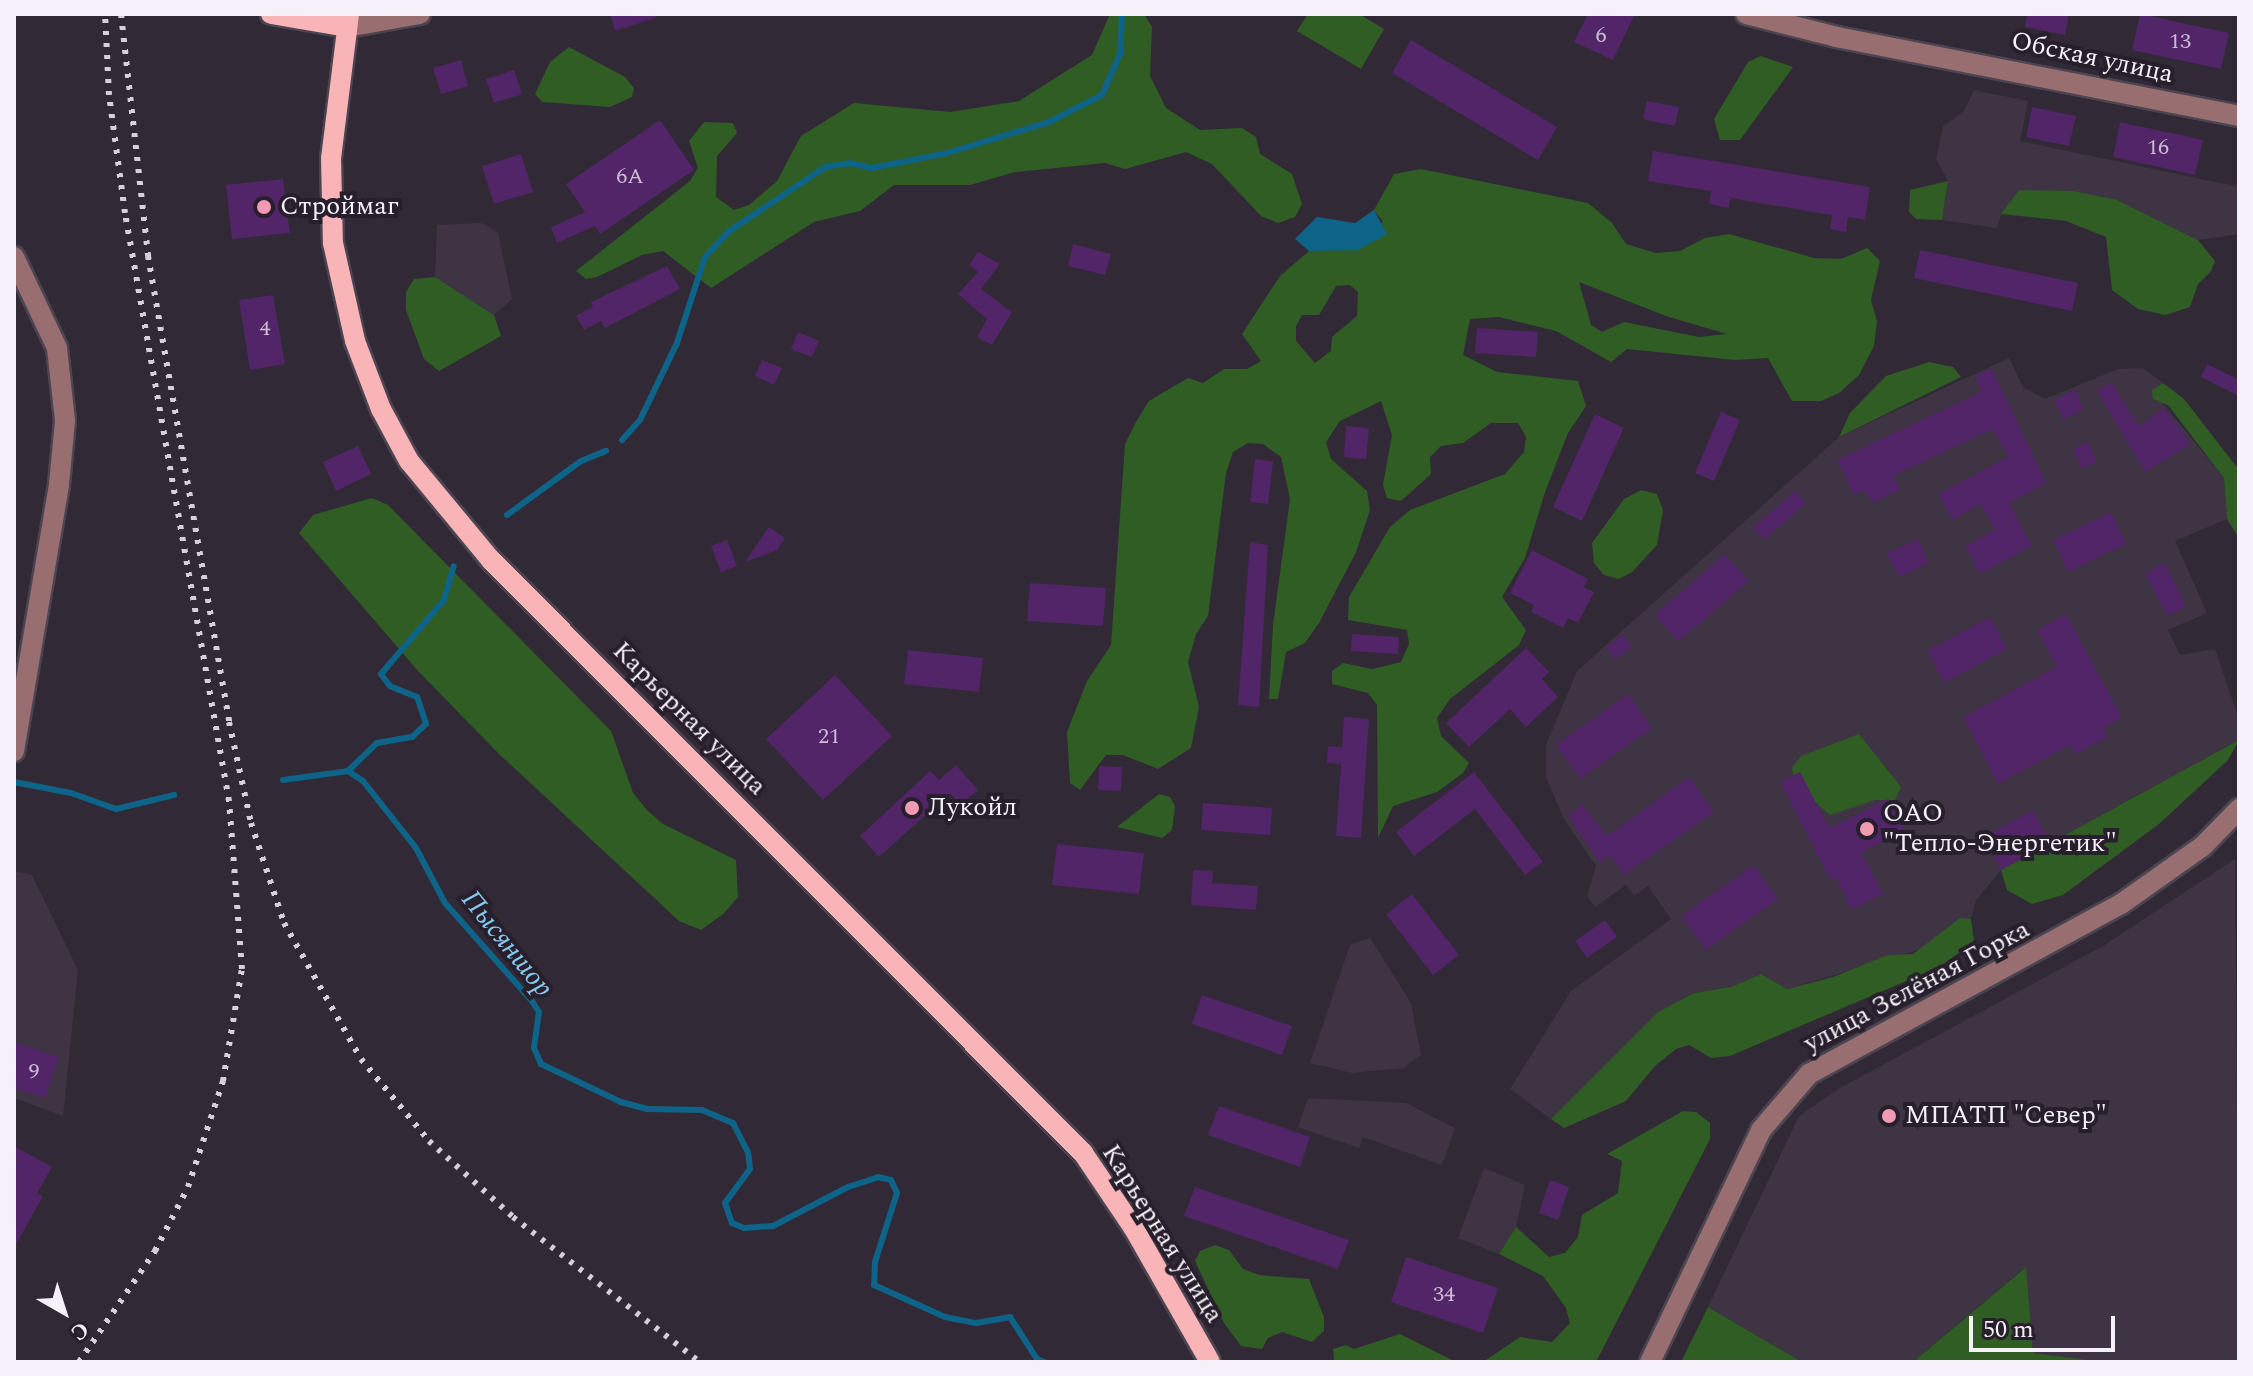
<!DOCTYPE html>
<html>
<head>
<meta charset="utf-8">
<style>
  body { margin:0 }
  #map { position:relative; width:2253px; height:1376px; overflow:hidden; background:#312936; font-family:Spectral,serif }
  div>[style] { position:absolute }
  [style*='--x'] { left:calc(var(--x)*1px); top:calc(var(--y)*1px); width:calc(var(--w)*1px); rotate:calc(var(--a)*1deg) }
  .industrial>* { inset:0; background:#3e3443 }
  .green>* { inset:0; background:#305d24 }
  .water>* { inset:0; background:#0e6488 }
  .stream>* { height:6px; margin:-3px; padding:0 3px; transform-origin:3px; border-radius:3px; background:#0e6488 }
  .building>* { inset:0; background:#512567 }
  .roads { filter:drop-shadow(2px 0 #4c4551) drop-shadow(-2px 0 #4c4551) drop-shadow(0 2px #4c4551) drop-shadow(0 -2px #4c4551) }
  .minor>* { height:20px; margin:-10px; padding:0 10px; transform-origin:10px; border-radius:10px; background:#986e70 }
  .major>* { height:20px; margin:-10px; padding:0 10px; transform-origin:10px; border-radius:10px; background:#f9b4b7 }
  .rail>* { height:6px; margin-top:-3px; transform-origin:0; background:repeating-linear-gradient(90deg,#d6d0da 0 4px,transparent 0 12px) }
  .dots>* { width:22px; height:22px; translate:-50% -50%; box-sizing:border-box; border:4px solid #27202c; border-radius:50% }
  span { translate:-50% -50%; white-space:nowrap; text-align:center; line-height:1.15; -webkit-text-stroke:8px #27202c; paint-order:stroke }
  .number-label { font-size:22px; color:#ccbdd4 }
  .number-label span { -webkit-text-stroke-width:0 }
  .street-label { font-size:26px; color:#f5f0f9 }
  .poi-label { font-size:26px; color:#f5f0f9 }
  .left { translate:0 -50%; text-align:left }
  .water-label { font-size:28px; color:#84c9f0; font-style:italic }
  .frame { position:absolute; inset:0; border:16px solid #f5f0f9; pointer-events:none }
  .north { position:absolute; left:24px; top:1272px; width:80px; height:80px; -webkit-text-stroke:6px #27202c; paint-order:stroke; rotate:141deg; font-size:22px; font-weight:700; line-height:32px; text-align:center; color:#f5f0f9 }
  .north::after { content:''; display:block; margin:auto; width:28px; height:36px; background:#f5f0f9; clip-path:polygon(50% 0,100% 100%,50% 72%,0 100%) }
  .scale { position:absolute; left:1969px; top:1316px; width:146px; height:36px; box-sizing:border-box; border:4px solid #f5f0f9; border-top:0; padding-left:10px; font-size:24px; line-height:28px; white-space:nowrap; color:#f5f0f9; -webkit-text-stroke:6px #27202c; paint-order:stroke }
</style>
</head>
<body>
<div id="map">
  <div class="industrial">
    <i style="clip-path:polygon(1974px 90px,2028px 101px,2020px 141px,2239px 187px,2239px 234px,2198px 240px,2117px 200px,2001px 214px,1997px 228px,1942px 220px,1948px 181px,1936px 159px,1943px 126px,1963px 113px)"></i>
    <i style="clip-path:polygon(481px 223px,498px 232px,512px 299px,494px 315px,435px 277px,437px 225px)"></i>
    <i style="clip-path:polygon(2009px 358px,2023px 387px,2045px 399px,2118px 369px,2143px 368px,2163px 383px,2152px 390px,2224px 478px,2227px 519px,2175px 541px,2207px 613px,2168px 630px,2180px 655px,2215px 649px,2239px 719px,2239px 740px,2001px 870px,1976px 900px,1971px 919px,1951px 924px,1928px 947px,1787px 989px,1761px 974px,1731px 987px,1694px 993px,1658px 1012px,1551px 1119px,1510px 1089px,1571px 991px,1671px 919px,1648px 886px,1634px 896px,1626px 885px,1595px 907px,1587px 896px,1596px 866px,1564px 819px,1546px 777px,1546px 745px,1577px 671px,1839px 437px)"></i>
    <i style="clip-path:polygon(2235px 859px,2239px 1362px,2099px 1362px,2033px 1353px,2025px 1267px,1913px 1362px,1802px 1362px,1708px 1307px,1799px 1116px,1840px 1088px,2103px 946px)"></i>
    <i style="clip-path:polygon(14px 871px,32px 875px,78px 970px,63px 1116px,14px 1098px)"></i>
    <i style="clip-path:polygon(1370px 938px,1411px 1003px,1421px 1055px,1403px 1068px,1352px 1073px,1310px 1063px,1350px 945px)"></i>
    <i style="clip-path:polygon(1308px 1098px,1406px 1103px,1455px 1128px,1442px 1165px,1363px 1137px,1359px 1148px,1298px 1127px)"></i>
    <i style="clip-path:polygon(1484px 1168px,1525px 1185px,1516px 1227px,1499px 1254px,1458px 1238px)"></i>
  </div>
  <div class="green">
    <i style="clip-path:polygon(1110px 14px,1144px 14px,1152px 27px,1150px 76px,1166px 108px,1200px 130px,1242px 128px,1256px 137px,1260px 154px,1292px 174px,1302px 204px,1295px 217px,1278px 223px,1261px 216px,1212px 164px,1186px 152px,1125px 169px,1105px 163px,1015px 172px,970px 185px,894px 185px,860px 211px,814px 222px,711px 288px,663px 251px,642px 255px,597px 277px,586px 279px,576px 271px,690px 181px,698px 168px,689px 141px,704px 122px,733px 123px,737px 133px,717px 156px,716px 197px,734px 210px,749px 205px,777px 181px,801px 136px,854px 103px,950px 112px,1019px 101px,1092px 55px)"></i>
    <i style="clip-path:polygon(1308px 14px,1359px 14px,1384px 29px,1361px 69px,1297px 31px)"></i>
    <i style="clip-path:polygon(569px 47px,625px 77px,634px 88px,632px 97px,610px 107px,542px 102px,535px 94px,550px 62px)"></i>
    <i style="clip-path:polygon(1761px 56px,1793px 67px,1740px 140px,1720px 140px,1714px 119px,1748px 62px)"></i>
    <i style="clip-path:polygon(evenodd,1421px 169px,1588px 203px,1612px 223px,1626px 244px,1656px 253px,1680px 251px,1705px 238px,1729px 234px,1814px 258px,1841px 259px,1867px 248px,1880px 261px,1871px 300px,1877px 321px,1874px 346px,1859px 375px,1839px 393px,1821px 401px,1792px 401px,1768px 358px,1735px 360px,1627px 349px,1611px 362px,1556px 331px,1499px 317px,1470px 319px,1463px 355px,1497px 372px,1578px 381px,1586px 406px,1568px 433px,1545px 492px,1525px 558px,1502px 597px,1526px 630px,1519px 645px,1450px 699px,1437px 718px,1441px 736px,1469px 763px,1463px 773px,1437px 792px,1393px 806px,1378px 838px,1377px 705px,1368px 693px,1332px 684px,1332px 671px,1343px 663px,1372px 669px,1401px 662px,1409px 644px,1407px 630px,1348px 620px,1349px 597px,1390px 527px,1410px 510px,1505px 474px,1524px 452px,1526px 437px,1518px 423px,1491px 423px,1463px 443px,1441px 446px,1430px 457px,1431px 474px,1401px 501px,1387px 498px,1383px 485px,1392px 435px,1381px 401px,1340px 421px,1326px 442px,1331px 459px,1367px 491px,1370px 510px,1356px 552px,1319px 623px,1305px 643px,1286px 652px,1278px 699px,1269px 699px,1273px 625px,1290px 499px,1281px 457px,1263px 444px,1248px 443px,1233px 452px,1226px 473px,1208px 616px,1196px 634px,1188px 662px,1199px 707px,1191px 748px,1158px 769px,1123px 755px,1106px 755px,1080px 790px,1070px 783px,1067px 732px,1087px 681px,1111px 645px,1125px 444px,1136px 422px,1149px 401px,1188px 378px,1203px 383px,1224px 369px,1247px 369px,1261px 361px,1242px 334px,1280px 276px,1309px 251px,1383px 222px,1374px 210px,1394px 174px,1421px 169px,1579px 282px,1666px 316px,1727px 334px,1699px 337px,1624px 322px,1602px 332px,1591px 325px,1579px 282px,1421px 169px,1350px 285px,1358px 292px,1357px 316px,1332px 337px,1331px 351px,1315px 363px,1296px 341px,1296px 326px,1302px 315px,1319px 315px,1336px 286px,1350px 285px)"></i>
    <i style="clip-path:polygon(1948px 181px,1942px 220px,1916px 219px,1909px 212px,1910px 190px)"></i>
    <i style="clip-path:polygon(2019px 190px,2073px 191px,2117px 200px,2198px 240px,2215px 261px,2211px 271px,2198px 284px,2190px 307px,2165px 315px,2138px 309px,2112px 290px,2106px 237px,2066px 221px,2001px 214px)"></i>
    <i style="clip-path:polygon(435px 277px,494px 315px,501px 336px,439px 371px,424px 359px,406px 310px,406px 292px,414px 279px)"></i>
    <i style="clip-path:polygon(1929px 362px,1953px 367px,1961px 377px,1839px 437px,1850px 413px,1886px 376px)"></i>
    <i style="clip-path:polygon(2163px 383px,2184px 399px,2239px 470px,2239px 538px,2227px 519px,2224px 478px,2168px 405px,2153px 399px,2152px 390px)"></i>
    <i style="clip-path:polygon(1641px 490px,1657px 494px,1663px 510px,1657px 545px,1632px 572px,1619px 579px,1604px 575px,1594px 563px,1592px 543px,1624px 499px)"></i>
    <i style="clip-path:polygon(372px 498px,388px 505px,611px 731px,633px 793px,647px 810px,663px 824px,736px 860px,738px 897px,723px 914px,701px 930px,679px 921px,499px 754px,419px 672px,299px 533px,313px 515px)"></i>
    <i style="clip-path:polygon(1859px 734px,1901px 787px,1895px 800px,1875px 800px,1830px 815px,1795px 784px,1792px 768px,1801px 756px)"></i>
    <i style="clip-path:polygon(2239px 740px,2228px 760px,2159px 824px,2063px 895px,2032px 904px,2007px 890px,2001px 870px)"></i>
    <i style="clip-path:polygon(1159px 794px,1170px 797px,1175px 806px,1172px 830px,1162px 838px,1117px 827px)"></i>
    <i style="clip-path:polygon(1960px 918px,1971px 919px,1974px 942px,1939px 967px,1730px 1056px,1711px 1058px,1689px 1045px,1676px 1049px,1655px 1066px,1626px 1101px,1564px 1128px,1551px 1119px,1658px 1012px,1694px 993px,1731px 987px,1761px 974px,1787px 989px,1833px 977px,1888px 955px,1913px 954px)"></i>
    <i style="clip-path:polygon(1683px 1111px,1696px 1112px,1710px 1123px,1710px 1139px,1596px 1362px,1483px 1362px,1520px 1337px,1552px 1342px,1570px 1323px,1566px 1308px,1543px 1276px,1499px 1254px,1516px 1227px,1549px 1257px,1565px 1253px,1578px 1237px,1582px 1215px,1618px 1193px,1622px 1161px,1607px 1154px)"></i>
    <i style="clip-path:polygon(1215px 1245px,1229px 1250px,1243px 1269px,1259px 1275px,1309px 1279px,1324px 1317px,1324px 1331px,1312px 1342px,1282px 1332px,1268px 1338px,1262px 1349px,1241px 1346px,1224px 1323px,1195px 1261px,1200px 1251px)"></i>
    <i style="clip-path:polygon(2026px 1267px,2033px 1353px,2104px 1362px,1913px 1362px)"></i>
    <i style="clip-path:polygon(1708px 1307px,1802px 1362px,1681px 1362px)"></i>
    <i style="clip-path:polygon(1400px 1334px,1456px 1362px,1334px 1360px,1333px 1349px,1346px 1345px,1354px 1349px)"></i>
  </div>
  <div class="water">
    <i style="clip-path:polygon(1374px 210px,1387px 234px,1358px 250px,1309px 251px,1295px 239px,1317px 217px,1355px 223px)"></i>
  </div>
  <div class="stream">
    <i style="--x:622;--y:440;--w:27;--a:-48"></i>
    <i style="--x:640;--y:420;--w:85;--a:-64.3"></i>
    <i style="--x:677;--y:343;--w:90;--a:-72"></i>
    <i style="--x:705;--y:257;--w:34;--a:-47"></i>
    <i style="--x:728;--y:232;--w:117;--a:-33.8"></i>
    <i style="--x:825;--y:167;--w:24;--a:-9"></i>
    <i style="--x:849;--y:163;--w:24;--a:12"></i>
    <i style="--x:872;--y:168;--w:76;--a:-11.3"></i>
    <i style="--x:947;--y:153;--w:107;--a:-16.9"></i>
    <i style="--x:1049;--y:122;--w:59;--a:-27"></i>
    <i style="--x:1102;--y:95;--w:45;--a:-66.3"></i>
    <i style="--x:1120;--y:54;--w:40;--a:-87.1"></i>
    <i style="--x:507;--y:515;--w:92;--a:-36.1"></i>
    <i style="--x:581;--y:461;--w:27;--a:-22"></i>
    <i style="--x:348;--y:771;--w:40;--a:-44"></i>
    <i style="--x:377;--y:743;--w:36;--a:-10"></i>
    <i style="--x:412;--y:737;--w:19;--a:-43"></i>
    <i style="--x:426;--y:724;--w:28;--a:-108"></i>
    <i style="--x:417;--y:697;--w:29;--a:-158"></i>
    <i style="--x:390;--y:686;--w:15;--a:-127"></i>
    <i style="--x:381;--y:674;--w:97;--a:-49.6"></i>
    <i style="--x:444;--y:600;--w:35;--a:-74"></i>
    <i style="--x:283;--y:780;--w:66;--a:-7.9"></i>
    <i style="--x:348;--y:771;--w:18;--a:34"></i>
    <i style="--x:363;--y:781;--w:85;--a:51.7"></i>
    <i style="--x:416;--y:848;--w:62;--a:62.2"></i>
    <i style="--x:445;--y:903;--w:131;--a:48.4"></i>
    <i style="--x:532;--y:1001;--w:13;--a:58"></i>
    <i style="--x:539;--y:1012;--w:36;--a:98"></i>
    <i style="--x:534;--y:1048;--w:17;--a:66"></i>
    <i style="--x:541;--y:1064;--w:89;--a:25.4"></i>
    <i style="--x:621;--y:1102;--w:27;--a:15"></i>
    <i style="--x:647;--y:1109;--w:55;--a:1"></i>
    <i style="--x:702;--y:1110;--w:34;--a:23"></i>
    <i style="--x:733;--y:1123;--w:33;--a:63"></i>
    <i style="--x:748;--y:1152;--w:17;--a:83"></i>
    <i style="--x:750;--y:1169;--w:42;--a:126.3"></i>
    <i style="--x:725;--y:1203;--w:21;--a:71"></i>
    <i style="--x:732;--y:1223;--w:13;--a:23"></i>
    <i style="--x:744;--y:1228;--w:29;--a:-4"></i>
    <i style="--x:773;--y:1226;--w:85;--a:-27.5"></i>
    <i style="--x:848;--y:1187;--w:32;--a:-18"></i>
    <i style="--x:878;--y:1177;--w:13;--a:13"></i>
    <i style="--x:891;--y:1180;--w:14;--a:65"></i>
    <i style="--x:897;--y:1193;--w:72;--a:107.7"></i>
    <i style="--x:875;--y:1262;--w:23;--a:92"></i>
    <i style="--x:874;--y:1285;--w:78;--a:24.3"></i>
    <i style="--x:945;--y:1317;--w:32;--a:11"></i>
    <i style="--x:976;--y:1323;--w:35;--a:-10"></i>
    <i style="--x:1010;--y:1317;--w:50;--a:57.3"></i>
    <i style="--x:1037;--y:1359;--w:8;--a:23"></i>
    <i style="--x:14;--y:782;--w:58;--a:10.9"></i>
    <i style="--x:71;--y:793;--w:48;--a:19.6"></i>
    <i style="--x:116;--y:809;--w:60;--a:-13.6"></i>
  </div>
  <div class="building">
    <i style="clip-path:polygon(610px 14px,656px 14px,657px 17px,615px 31px)"></i>
    <i style="clip-path:polygon(1588px 14px,1635px 14px,1613px 60px,1574px 42px)"></i>
    <i style="clip-path:polygon(2027px 14px,2069px 14px,2065px 35px,2025px 27px)"></i>
    <i style="clip-path:polygon(2140px 14px,2229px 33px,2221px 69px,2132px 50px)"></i>
    <i style="clip-path:polygon(1411px 40px,1557px 127px,1538px 160px,1392px 73px)"></i>
    <i style="clip-path:polygon(461px 60px,468px 86px,441px 94px,433px 68px)"></i>
    <i style="clip-path:polygon(514px 70px,522px 94px,494px 103px,486px 79px)"></i>
    <i style="clip-path:polygon(1647px 101px,1679px 107px,1675px 126px,1643px 119px)"></i>
    <i style="clip-path:polygon(2032px 107px,2076px 116px,2069px 146px,2026px 137px)"></i>
    <i style="clip-path:polygon(660px 120px,694px 170px,600px 234px,595px 226px,557px 243px,551px 227px,585px 212px,566px 184px)"></i>
    <i style="clip-path:polygon(2120px 122px,2203px 140px,2195px 175px,2113px 157px)"></i>
    <i style="clip-path:polygon(1653px 151px,1870px 187px,1865px 220px,1848px 217px,1846px 232px,1830px 229px,1832px 215px,1730px 198px,1729px 208px,1709px 204px,1711px 191px,1648px 181px)"></i>
    <i style="clip-path:polygon(521px 154px,533px 192px,494px 204px,482px 166px)"></i>
    <i style="clip-path:polygon(283px 179px,290px 233px,232px 239px,226px 185px)"></i>
    <i style="clip-path:polygon(1073px 244px,1111px 254px,1105px 275px,1068px 266px)"></i>
    <i style="clip-path:polygon(1920px 250px,2078px 283px,2072px 311px,1914px 278px)"></i>
    <i style="clip-path:polygon(978px 252px,1000px 264px,981px 289px,1012px 312px,992px 345px,977px 337px,987px 319px,958px 294px,978px 272px,969px 265px)"></i>
    <i style="clip-path:polygon(667px 266px,680px 289px,605px 328px,601px 321px,584px 330px,576px 316px,593px 307px,591px 302px)"></i>
    <i style="clip-path:polygon(273px 295px,285px 364px,250px 370px,239px 300px)"></i>
    <i style="clip-path:polygon(1477px 328px,1538px 332px,1536px 357px,1475px 353px)"></i>
    <i style="clip-path:polygon(798px 332px,819px 341px,812px 357px,791px 349px)"></i>
    <i style="clip-path:polygon(762px 360px,782px 368px,774px 385px,755px 376px)"></i>
    <i style="clip-path:polygon(2207px 364px,2239px 380px,2239px 396px,2201px 377px)"></i>
    <i style="clip-path:polygon(1992px 369px,2046px 483px,2009px 503px,2032px 546px,1980px 574px,1965px 546px,1995px 530px,1981px 504px,1952px 520px,1938px 494px,2008px 457px,1993px 429px,1893px 476px,1900px 490px,1872px 503px,1865px 490px,1854px 495px,1837px 460px,1981px 392px,1975px 375px)"></i>
    <i style="clip-path:polygon(2111px 382px,2139px 426px,2164px 408px,2191px 444px,2145px 472px,2097px 391px)"></i>
    <i style="clip-path:polygon(2075px 390px,2084px 409px,2063px 420px,2054px 400px)"></i>
    <i style="clip-path:polygon(1721px 412px,1740px 420px,1714px 481px,1695px 473px)"></i>
    <i style="clip-path:polygon(1595px 414px,1624px 428px,1582px 521px,1553px 507px)"></i>
    <i style="clip-path:polygon(1346px 426px,1369px 428px,1366px 459px,1344px 457px)"></i>
    <i style="clip-path:polygon(2088px 442px,2097px 462px,2082px 469px,2073px 449px)"></i>
    <i style="clip-path:polygon(358px 446px,371px 474px,336px 491px,323px 462px)"></i>
    <i style="clip-path:polygon(1255px 459px,1273px 461px,1268px 504px,1250px 502px)"></i>
    <i style="clip-path:polygon(1795px 491px,1806px 503px,1764px 540px,1753px 528px)"></i>
    <i style="clip-path:polygon(2111px 512px,2126px 544px,2068px 572px,2053px 540px)"></i>
    <i style="clip-path:polygon(769px 527px,785px 538px,777px 550px,745px 562px)"></i>
    <i style="clip-path:polygon(1918px 539px,1929px 563px,1899px 577px,1887px 553px)"></i>
    <i style="clip-path:polygon(727px 540px,737px 566px,721px 572px,711px 546px)"></i>
    <i style="clip-path:polygon(1250px 542px,1268px 545px,1259px 707px,1238px 705px)"></i>
    <i style="clip-path:polygon(1532px 550px,1588px 579px,1584px 587px,1594px 592px,1578px 623px,1568px 618px,1563px 628px,1531px 612px,1534px 605px,1510px 593px)"></i>
    <i style="clip-path:polygon(1725px 554px,1749px 581px,1678px 642px,1655px 615px)"></i>
    <i style="clip-path:polygon(2165px 563px,2186px 607px,2167px 616px,2145px 573px)"></i>
    <i style="clip-path:polygon(1030px 583px,1106px 588px,1103px 626px,1027px 621px)"></i>
    <i style="clip-path:polygon(2066px 614px,2122px 718px,2103px 728px,2108px 737px,2075px 754px,2070px 745px,1998px 784px,1963px 717px,2057px 667px,2037px 630px)"></i>
    <i style="clip-path:polygon(1990px 617px,2007px 649px,1944px 683px,1927px 651px)"></i>
    <i style="clip-path:polygon(1352px 634px,1399px 637px,1398px 654px,1351px 651px)"></i>
    <i style="clip-path:polygon(1623px 634px,1632px 647px,1615px 660px,1606px 647px)"></i>
    <i style="clip-path:polygon(1526px 648px,1549px 672px,1542px 679px,1558px 697px,1526px 727px,1510px 709px,1469px 747px,1446px 723px)"></i>
    <i style="clip-path:polygon(908px 650px,983px 658px,979px 692px,904px 684px)"></i>
    <i style="clip-path:polygon(835px 675px,892px 736px,823px 800px,766px 739px)"></i>
    <i style="clip-path:polygon(1628px 694px,1652px 728px,1580px 779px,1556px 745px)"></i>
    <i style="clip-path:polygon(1344px 717px,1369px 719px,1361px 838px,1336px 836px,1341px 764px,1327px 763px,1328px 746px,1342px 747px)"></i>
    <i style="clip-path:polygon(956px 765px,978px 790px,960px 805px,950px 793px,879px 857px,860px 836px,930px 771px,939px 780px)"></i>
    <i style="clip-path:polygon(1099px 766px,1122px 767px,1121px 791px,1098px 790px)"></i>
    <i style="clip-path:polygon(1474px 772px,1543px 862px,1525px 875px,1475px 809px,1414px 856px,1396px 832px)"></i>
    <i style="clip-path:polygon(1800px 772px,1829px 828px,1888px 799px,1904px 831px,1861px 852px,1883px 894px,1852px 910px,1836px 878px,1831px 881px,1780px 782px)"></i>
    <i style="clip-path:polygon(1689px 777px,1714px 812px,1624px 875px,1610px 855px,1600px 863px,1568px 816px,1582px 804px,1607px 836px)"></i>
    <i style="clip-path:polygon(1203px 803px,1272px 808px,1270px 835px,1201px 830px)"></i>
    <i style="clip-path:polygon(2033px 810px,2050px 843px,2001px 870px,1984px 837px)"></i>
    <i style="clip-path:polygon(1057px 844px,1144px 853px,1139px 894px,1052px 885px)"></i>
    <i style="clip-path:polygon(1754px 865px,1778px 899px,1706px 950px,1681px 916px)"></i>
    <i style="clip-path:polygon(1193px 870px,1213px 871px,1212px 883px,1258px 886px,1256px 910px,1191px 905px)"></i>
    <i style="clip-path:polygon(1412px 894px,1459px 955px,1433px 975px,1386px 914px)"></i>
    <i style="clip-path:polygon(1605px 920px,1617px 937px,1587px 958px,1575px 941px)"></i>
    <i style="clip-path:polygon(1202px 995px,1292px 1026px,1282px 1055px,1192px 1024px)"></i>
    <i style="clip-path:polygon(14px 1042px,59px 1057px,45px 1098px,14px 1088px)"></i>
    <i style="clip-path:polygon(1219px 1106px,1310px 1137px,1300px 1167px,1208px 1135px)"></i>
    <i style="clip-path:polygon(14px 1146px,52px 1167px,37px 1193px,43px 1196px,14px 1248px)"></i>
    <i style="clip-path:polygon(1550px 1180px,1569px 1187px,1558px 1220px,1539px 1213px)"></i>
    <i style="clip-path:polygon(1195px 1187px,1349px 1240px,1338px 1269px,1184px 1216px)"></i>
    <i style="clip-path:polygon(1406px 1257px,1498px 1288px,1483px 1333px,1391px 1302px)"></i>
  </div>
  <div class="roads">
    <div class="minor">
      <i style="--x:1746;--y:14;--w:94;--a:14.2"></i>
      <i style="--x:1837;--y:37;--w:410;--a:11.1"></i>
      <i style="--x:347;--y:27;--w:74;--a:-10.1"></i>
      <i style="--x:14;--y:257;--w:101;--a:64.7"></i>
      <i style="--x:57;--y:348;--w:73;--a:83.7"></i>
      <i style="--x:65;--y:421;--w:64;--a:95.4"></i>
      <i style="--x:59;--y:485;--w:270;--a:99.6"></i>
      <i style="--x:1650;--y:1362;--w:257;--a:-64.4"></i>
      <i style="--x:1761;--y:1130;--w:74;--a:-49.4"></i>
      <i style="--x:1809;--y:1074;--w:355;--a:-28.6"></i>
      <i style="--x:2121;--y:904;--w:100;--a:-35.3"></i>
      <i style="--x:2203;--y:846;--w:52;--a:-45.8"></i>
    </div>
    <div class="major">
      <i style="--x:271;--y:14;--w:77;--a:9.7"></i>
      <i style="--x:349;--y:14;--w:145;--a:97.1"></i>
      <i style="--x:331;--y:158;--w:85;--a:88.7"></i>
      <i style="--x:333;--y:243;--w:100;--a:77.3"></i>
      <i style="--x:355;--y:341;--w:73;--a:69.1"></i>
      <i style="--x:381;--y:409;--w:59;--a:61.7"></i>
      <i style="--x:409;--y:461;--w:129;--a:50.4"></i>
      <i style="--x:491;--y:560;--w:838;--a:45.05"></i>
      <i style="--x:1083;--y:1153;--w:89;--a:56"></i>
      <i style="--x:1133;--y:1227;--w:155;--a:60.3"></i>
    </div>
  </div>
  <div class="rail">
    <i style="--x:121;--y:14;--w:244;--a:83.6"></i>
    <i style="--x:148;--y:256;--w:473;--a:80.1"></i>
    <i style="--x:229;--y:722;--w:103;--a:77.7"></i>
    <i style="--x:251;--y:823;--w:105;--a:71.7"></i>
    <i style="--x:284;--y:923;--w:156;--a:60.5"></i>
    <i style="--x:361;--y:1059;--w:107;--a:50.3"></i>
    <i style="--x:429;--y:1141;--w:113;--a:42.1"></i>
    <i style="--x:513;--y:1217;--w:237;--a:37.8"></i>
    <i style="--x:79;--y:1362;--w:135;--a:-55.6"></i>
    <i style="--x:155;--y:1251;--w:72;--a:-62.7"></i>
    <i style="--x:188;--y:1187;--w:112;--a:-71.7"></i>
    <i style="--x:223;--y:1081;--w:114;--a:-80.4"></i>
    <i style="--x:242;--y:969;--w:169;--a:-94.4"></i>
    <i style="--x:229;--y:801;--w:597;--a:-100.03"></i>
    <i style="--x:125;--y:213;--w:119;--a:-97.7"></i>
    <i style="--x:109;--y:95;--w:81;--a:-92.8"></i>
  </div>
  <div class="dots">
    <i style="left:264px;top:207px;background:#f19ab3"></i>
    <i style="left:912px;top:808px;background:#f19ab3"></i>
    <i style="left:1867px;top:829px;background:#f19ab3"></i>
    <i style="left:1889px;top:1116px;background:#f19ab3"></i>
  </div>
  <div class="number-label">
    <span style="left:1601px;top:36px">6</span>
    <span style="left:2180px;top:42px">13</span>
    <span style="left:2158px;top:148px">16</span>
    <span style="left:630px;top:177px">6А</span>
    <span style="left:265px;top:329px">4</span>
    <span style="left:829px;top:737px">21</span>
    <span style="left:34px;top:1072px">9</span>
    <span style="left:1444px;top:1295px">34</span>
  </div>
  <div class="street-label">
    <span style="left:2092px;top:58px;rotate:12deg">Обская улица</span>
    <span style="left:689px;top:719px;rotate:45deg">Карьерная улица</span>
    <span style="left:1917px;top:987px;rotate:-28deg">улица Зелёная Горка</span>
    <span style="left:1162px;top:1234px;rotate:58deg">Карьерная улица</span>
  </div>
  <div class="poi-label">
    <span class="left" style="left:280px;top:207px">Строймаг</span>
    <span class="left" style="left:928px;top:808px">Лукойл</span>
    <span class="left" style="left:1883px;top:829px">ОАО<br>"Тепло-Энергетик"</span>
    <span class="left" style="left:1905px;top:1116px">МПАТП "Север"</span>
  </div>
  <div class="water-label">
    <span style="left:507px;top:944px;rotate:51deg">Пысяншор</span>
  </div>
  <div class="frame"></div>
  <div class="north">С</div>
  <div class="scale">50 m</div>
</div>
</body>
</html>
